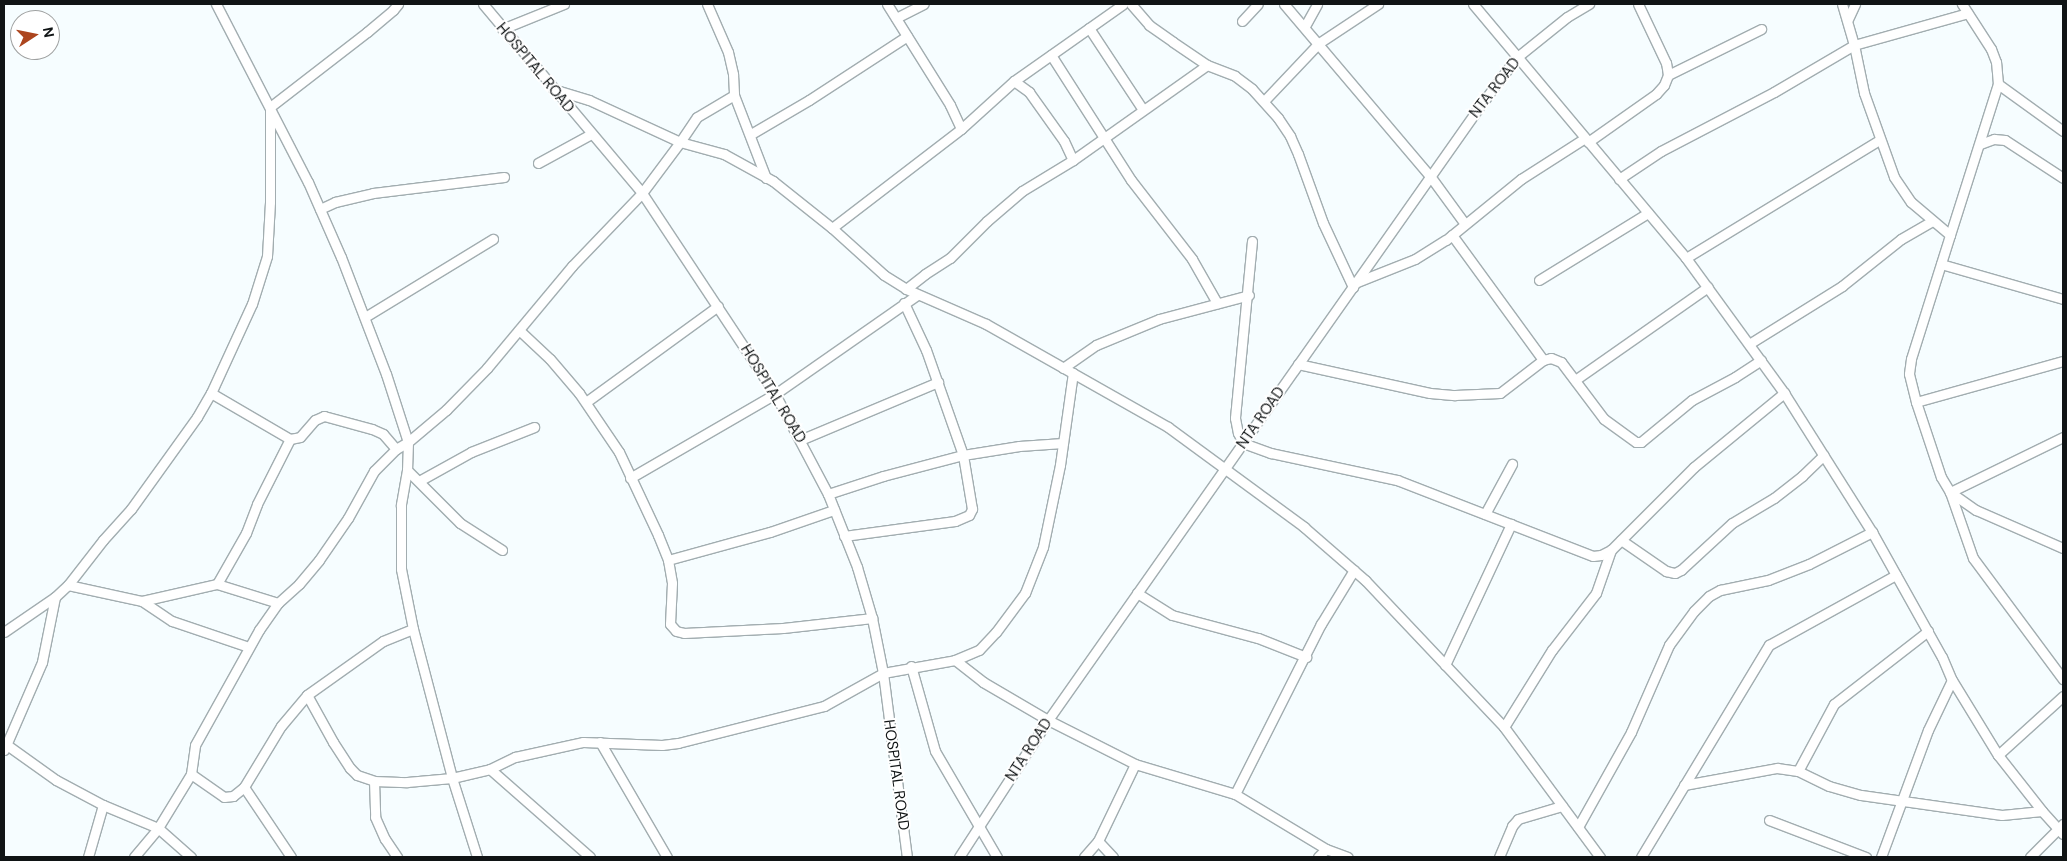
<!DOCTYPE html>
<html>
<head>
<meta charset="utf-8">
<style>
  body { margin:0 }
  #map { position:relative; width:2067px; height:861px; overflow:hidden; background:#f6fdff; font-family:"DM Sans",sans-serif }
  div>[style] { position:absolute }
  [style*='--x'] { left:calc(var(--x)*1px); top:calc(var(--y)*1px); width:calc(var(--w)*1px); rotate:calc(var(--a)*1deg) }
  .roads { filter:drop-shadow(1px 0 #a2adb0) drop-shadow(-1px 0 #a2adb0) drop-shadow(0 1px #a2adb0) drop-shadow(0 -1px #a2adb0) }
  .minor>* { height:9px; margin:-4.5px; padding:0 4.5px; transform-origin:4.5px; border-radius:4.5px; background:#fff }
  span { translate:-50% -50%; white-space:nowrap; text-align:center; line-height:1.15; -webkit-text-stroke:4px #fff; paint-order:stroke }
  .street-label { font-size:15px; color:#101415 }
  .frame { position:absolute; inset:0; border:5px solid #101415; pointer-events:none }
  .north { position:absolute; left:10px; top:10px; width:50px; height:50px; box-sizing:border-box; background:#fff; border:1px solid #9fa1a1; border-radius:50%; rotate:79deg; font-size:14px; font-weight:700; line-height:20px; text-align:center; color:#101415 }
  .north::after { content:''; display:block; margin:auto; width:18px; height:22px; background:#ac451e; clip-path:polygon(50% 0,100% 100%,50% 72%,0 100%) }
</style>
</head>
<body>
<div id="map">
  <div class="roads">
    <div class="minor">
      <i style="--x:216;--y:4;--w:200;--a:62.7"></i>
      <i style="--x:308;--y:182;--w:82;--a:66.3"></i>
      <i style="--x:341;--y:257;--w:125;--a:69"></i>
      <i style="--x:386;--y:374;--w:71;--a:72.1"></i>
      <i style="--x:408;--y:442;--w:28;--a:92"></i>
      <i style="--x:407;--y:470;--w:36;--a:100"></i>
      <i style="--x:401;--y:505;--w:64;--a:90"></i>
      <i style="--x:401;--y:569;--w:61;--a:78.7"></i>
      <i style="--x:413;--y:629;--w:154;--a:75.3"></i>
      <i style="--x:452;--y:778;--w:83;--a:72.4"></i>
      <i style="--x:483;--y:4;--w:247;--a:49.9"></i>
      <i style="--x:642;--y:193;--w:241;--a:56.5"></i>
      <i style="--x:775;--y:394;--w:113;--a:62.1"></i>
      <i style="--x:828;--y:494;--w:79;--a:68.3"></i>
      <i style="--x:857;--y:567;--w:53;--a:73.6"></i>
      <i style="--x:872;--y:618;--w:56;--a:78.7"></i>
      <i style="--x:883;--y:673;--w:186;--a:82.6"></i>
      <i style="--x:707;--y:4;--w:52;--a:66.4"></i>
      <i style="--x:728;--y:52;--w:23;--a:77"></i>
      <i style="--x:733;--y:74;--w:21;--a:87"></i>
      <i style="--x:734;--y:95;--w:89;--a:68.9"></i>
      <i style="--x:887;--y:4;--w:119;--a:58"></i>
      <i style="--x:950;--y:105;--w:26;--a:65"></i>
      <i style="--x:1131;--y:4;--w:28;--a:49"></i>
      <i style="--x:1149;--y:25;--w:29;--a:35"></i>
      <i style="--x:1173;--y:42;--w:41;--a:34.1"></i>
      <i style="--x:1207;--y:65;--w:30;--a:21"></i>
      <i style="--x:1235;--y:76;--w:21;--a:37"></i>
      <i style="--x:1252;--y:89;--w:39;--a:48"></i>
      <i style="--x:1278;--y:118;--w:22;--a:56"></i>
      <i style="--x:1290;--y:136;--w:20;--a:66"></i>
      <i style="--x:1298;--y:154;--w:73;--a:70.1"></i>
      <i style="--x:1323;--y:223;--w:71;--a:64.9"></i>
      <i style="--x:1284;--y:4;--w:226;--a:49.7"></i>
      <i style="--x:1430;--y:176;--w:59;--a:53.9"></i>
      <i style="--x:1473;--y:4;--w:331;--a:50"></i>
      <i style="--x:1686;--y:258;--w:167;--a:54"></i>
      <i style="--x:1784;--y:393;--w:165;--a:57.7"></i>
      <i style="--x:1872;--y:532;--w:143;--a:60.8"></i>
      <i style="--x:1942;--y:657;--w:25;--a:67"></i>
      <i style="--x:1952;--y:680;--w:88;--a:58.5"></i>
      <i style="--x:1998;--y:755;--w:71;--a:51.8"></i>
      <i style="--x:2042;--y:811;--w:31;--a:48"></i>
      <i style="--x:1842;--y:4;--w:43;--a:73.7"></i>
      <i style="--x:1854;--y:45;--w:49;--a:78.2"></i>
      <i style="--x:1864;--y:93;--w:89;--a:70.3"></i>
      <i style="--x:1894;--y:177;--w:30;--a:56"></i>
      <i style="--x:1911;--y:202;--w:51;--a:40.2"></i>
      <i style="--x:1950;--y:235;--w:130;--a:107.5"></i>
      <i style="--x:1911;--y:359;--w:15;--a:98"></i>
      <i style="--x:1909;--y:374;--w:29;--a:76"></i>
      <i style="--x:1916;--y:402;--w:79;--a:71.6"></i>
      <i style="--x:1941;--y:477;--w:17;--a:59"></i>
      <i style="--x:1950;--y:492;--w:32;--a:35"></i>
      <i style="--x:1976;--y:510;--w:95;--a:23.6"></i>
      <i style="--x:896;--y:18;--w:31;--a:-27"></i>
      <i style="--x:1848;--y:19;--w:17;--a:-65"></i>
      <i style="--x:1242;--y:21;--w:23;--a:-47"></i>
      <i style="--x:1305;--y:26;--w:25;--a:-61"></i>
      <i style="--x:1089;--y:28;--w:98;--a:56.6"></i>
      <i style="--x:502;--y:29;--w:67;--a:-22"></i>
      <i style="--x:1051;--y:55;--w:148;--a:57.4"></i>
      <i style="--x:1131;--y:180;--w:100;--a:52.3"></i>
      <i style="--x:1192;--y:259;--w:51;--a:60.4"></i>
      <i style="--x:1668;--y:75;--w:104;--a:-26.3"></i>
      <i style="--x:1014;--y:81;--w:19;--a:36"></i>
      <i style="--x:1029;--y:92;--w:60;--a:54.5"></i>
      <i style="--x:1064;--y:141;--w:21;--a:65"></i>
      <i style="--x:1998;--y:84;--w:80;--a:35.9"></i>
      <i style="--x:553;--y:89;--w:38;--a:17"></i>
      <i style="--x:589;--y:100;--w:100;--a:24.8"></i>
      <i style="--x:680;--y:142;--w:30;--a:-56"></i>
      <i style="--x:697;--y:117;--w:43;--a:-30.7"></i>
      <i style="--x:1264;--y:101;--w:80;--a:-46.5"></i>
      <i style="--x:1319;--y:43;--w:71;--a:-33.5"></i>
      <i style="--x:751;--y:134;--w:67;--a:-30.4"></i>
      <i style="--x:809;--y:100;--w:117;--a:-33.1"></i>
      <i style="--x:1588;--y:142;--w:83;--a:-35.2"></i>
      <i style="--x:1656;--y:94;--w:12;--a:-48"></i>
      <i style="--x:1664;--y:85;--w:11;--a:-68"></i>
      <i style="--x:1668;--y:75;--w:12;--a:-99"></i>
      <i style="--x:1666;--y:63;--w:65;--a:-115.4"></i>
      <i style="--x:1980;--y:144;--w:15;--a:-20"></i>
      <i style="--x:1994;--y:139;--w:11;--a:5"></i>
      <i style="--x:2005;--y:140;--w:69;--a:33.2"></i>
      <i style="--x:538;--y:163;--w:60;--a:-28.7"></i>
      <i style="--x:1619;--y:179;--w:50;--a:-33.7"></i>
      <i style="--x:1661;--y:151;--w:127;--a:-27.6"></i>
      <i style="--x:1774;--y:92;--w:93;--a:-30.4"></i>
      <i style="--x:1854;--y:45;--w:118;--a:-15.7"></i>
      <i style="--x:320;--y:209;--w:17;--a:-25"></i>
      <i style="--x:335;--y:202;--w:39;--a:-13"></i>
      <i style="--x:373;--y:193;--w:132;--a:-7"></i>
      <i style="--x:832;--y:228;--w:163;--a:-37.5"></i>
      <i style="--x:961;--y:129;--w:72;--a:-42.2"></i>
      <i style="--x:1014;--y:81;--w:133;--a:-35.2"></i>
      <i style="--x:1452;--y:235;--w:155;--a:53.9"></i>
      <i style="--x:1950;--y:235;--w:158;--a:-72.4"></i>
      <i style="--x:1998;--y:84;--w:22;--a:-95"></i>
      <i style="--x:1996;--y:62;--w:14;--a:-111"></i>
      <i style="--x:1991;--y:49;--w:54;--a:-122.8"></i>
      <i style="--x:1252;--y:241;--w:178;--a:95.5"></i>
      <i style="--x:1235;--y:418;--w:15;--a:79"></i>
      <i style="--x:1238;--y:433;--w:11;--a:63"></i>
      <i style="--x:1243;--y:443;--w:30;--a:20"></i>
      <i style="--x:1271;--y:453;--w:129;--a:12.1"></i>
      <i style="--x:1397;--y:480;--w:210;--a:21.2"></i>
      <i style="--x:1593;--y:556;--w:8;--a:-7"></i>
      <i style="--x:1601;--y:555;--w:11;--a:-27"></i>
      <i style="--x:1611;--y:550;--w:117;--a:-45"></i>
      <i style="--x:1694;--y:467;--w:117;--a:-39.4"></i>
      <i style="--x:1686;--y:258;--w:226;--a:-31.4"></i>
      <i style="--x:1941;--y:264;--w:127;--a:16"></i>
      <i style="--x:1539;--y:280;--w:128;--a:-31.6"></i>
      <i style="--x:1357;--y:282;--w:62;--a:-21.6"></i>
      <i style="--x:1415;--y:259;--w:36;--a:-32"></i>
      <i style="--x:1446;--y:240;--w:97;--a:-39.1"></i>
      <i style="--x:1521;--y:179;--w:76;--a:-32.6"></i>
      <i style="--x:906;--y:289;--w:24;--a:-38"></i>
      <i style="--x:925;--y:274;--w:30;--a:-33"></i>
      <i style="--x:950;--y:258;--w:52;--a:-45"></i>
      <i style="--x:987;--y:221;--w:46;--a:-40.6"></i>
      <i style="--x:1022;--y:191;--w:60;--a:-31.3"></i>
      <i style="--x:1073;--y:160;--w:164;--a:-35.3"></i>
      <i style="--x:365;--y:317;--w:150;--a:-31.4"></i>
      <i style="--x:519;--y:330;--w:42;--a:43.1"></i>
      <i style="--x:550;--y:359;--w:45;--a:49.5"></i>
      <i style="--x:579;--y:393;--w:71;--a:55.9"></i>
      <i style="--x:619;--y:452;--w:92;--a:64.8"></i>
      <i style="--x:658;--y:535;--w:27;--a:68"></i>
      <i style="--x:668;--y:560;--w:23;--a:80"></i>
      <i style="--x:672;--y:583;--w:41;--a:92.8"></i>
      <i style="--x:670;--y:624;--w:9;--a:49"></i>
      <i style="--x:676;--y:631;--w:8;--a:14"></i>
      <i style="--x:684;--y:633;--w:99;--a:-2.9"></i>
      <i style="--x:783;--y:628;--w:90;--a:-6.4"></i>
      <i style="--x:1749;--y:344;--w:110;--a:-31.9"></i>
      <i style="--x:1842;--y:286;--w:75;--a:-38.5"></i>
      <i style="--x:1901;--y:239;--w:36;--a:-30"></i>
      <i style="--x:1298;--y:364;--w:135;--a:12.4"></i>
      <i style="--x:1430;--y:393;--w:25;--a:5"></i>
      <i style="--x:1455;--y:395;--w:45;--a:-2.5"></i>
      <i style="--x:1500;--y:393;--w:54;--a:-37.5"></i>
      <i style="--x:1543;--y:360;--w:8;--a:-14"></i>
      <i style="--x:1551;--y:358;--w:11;--a:22"></i>
      <i style="--x:1561;--y:362;--w:71;--a:53"></i>
      <i style="--x:1604;--y:419;--w:39;--a:36"></i>
      <i style="--x:1636;--y:442;--w:5;--a:0"></i>
      <i style="--x:1641;--y:442;--w:66;--a:-39.5"></i>
      <i style="--x:1692;--y:400;--w:49;--a:-28.1"></i>
      <i style="--x:1735;--y:377;--w:31;--a:-33"></i>
      <i style="--x:1063;--y:368;--w:40;--a:-34.9"></i>
      <i style="--x:1096;--y:345;--w:68;--a:-22.4"></i>
      <i style="--x:1159;--y:319;--w:93;--a:-14.9"></i>
      <i style="--x:1575;--y:380;--w:162;--a:-35"></i>
      <i style="--x:211;--y:393;--w:91;--a:30.2"></i>
      <i style="--x:290;--y:439;--w:10;--a:-11"></i>
      <i style="--x:300;--y:437;--w:23;--a:-49"></i>
      <i style="--x:315;--y:420;--w:10;--a:-24"></i>
      <i style="--x:324;--y:416;--w:50;--a:15.2"></i>
      <i style="--x:372;--y:429;--w:12;--a:24"></i>
      <i style="--x:383;--y:434;--w:20;--a:49"></i>
      <i style="--x:586;--y:402;--w:163;--a:-36"></i>
      <i style="--x:1916;--y:402;--w:153;--a:-15.6"></i>
      <i style="--x:2063;--y:437;--w:126;--a:154"></i>
      <i style="--x:1950;--y:492;--w:70;--a:70.8"></i>
      <i style="--x:1973;--y:558;--w:151;--a:53.4"></i>
      <i style="--x:800;--y:440;--w:150;--a:-22.8"></i>
      <i style="--x:407;--y:470;--w:75;--a:45"></i>
      <i style="--x:460;--y:523;--w:50;--a:32.7"></i>
      <i style="--x:630;--y:478;--w:168;--a:-30.1"></i>
      <i style="--x:775;--y:394;--w:173;--a:-34.9"></i>
      <i style="--x:419;--y:481;--w:60;--a:-29.1"></i>
      <i style="--x:471;--y:452;--w:68;--a:-21.6"></i>
      <i style="--x:828;--y:494;--w:58;--a:-18.1"></i>
      <i style="--x:883;--y:476;--w:83;--a:-14.7"></i>
      <i style="--x:963;--y:455;--w:57;--a:-9.1"></i>
      <i style="--x:1019;--y:446;--w:44;--a:-3.9"></i>
      <i style="--x:1485;--y:514;--w:57;--a:-61.6"></i>
      <i style="--x:844;--y:536;--w:112;--a:-7.7"></i>
      <i style="--x:955;--y:521;--w:15;--a:-23"></i>
      <i style="--x:969;--y:515;--w:7;--a:-63"></i>
      <i style="--x:972;--y:509;--w:55;--a:-99.5"></i>
      <i style="--x:963;--y:455;--w:111;--a:-109.4"></i>
      <i style="--x:926;--y:350;--w:52;--a:-115.1"></i>
      <i style="--x:1621;--y:540;--w:55;--a:34.6"></i>
      <i style="--x:1666;--y:571;--w:9;--a:13"></i>
      <i style="--x:1675;--y:573;--w:7;--a:-27"></i>
      <i style="--x:1681;--y:570;--w:69;--a:-42.7"></i>
      <i style="--x:1732;--y:523;--w:49;--a:-30.8"></i>
      <i style="--x:1774;--y:498;--w:36;--a:-38"></i>
      <i style="--x:1802;--y:476;--w:30;--a:-44"></i>
      <i style="--x:668;--y:560;--w:106;--a:-15.4"></i>
      <i style="--x:770;--y:532;--w:68;--a:-19"></i>
      <i style="--x:217;--y:584;--w:59;--a:-60.4"></i>
      <i style="--x:246;--y:533;--w:31;--a:-69"></i>
      <i style="--x:257;--y:504;--w:73;--a:-63.1"></i>
      <i style="--x:68;--y:585;--w:76;--a:12.2"></i>
      <i style="--x:142;--y:601;--w:36;--a:34"></i>
      <i style="--x:172;--y:621;--w:81;--a:18.7"></i>
      <i style="--x:1137;--y:593;--w:41;--a:32.2"></i>
      <i style="--x:1172;--y:615;--w:89;--a:15"></i>
      <i style="--x:1258;--y:638;--w:52;--a:21.6"></i>
      <i style="--x:142;--y:601;--w:77;--a:-12.8"></i>
      <i style="--x:217;--y:584;--w:64;--a:17.3"></i>
      <i style="--x:4;--y:632;--w:62;--a:-34.5"></i>
      <i style="--x:55;--y:597;--w:18;--a:-43"></i>
      <i style="--x:68;--y:585;--w:57;--a:-52.1"></i>
      <i style="--x:103;--y:540;--w:42;--a:-47.9"></i>
      <i style="--x:131;--y:509;--w:113;--a:-54.3"></i>
      <i style="--x:197;--y:417;--w:28;--a:-60"></i>
      <i style="--x:211;--y:393;--w:98;--a:-65.3"></i>
      <i style="--x:252;--y:304;--w:50;--a:-72.6"></i>
      <i style="--x:267;--y:256;--w:54;--a:-86.8"></i>
      <i style="--x:270;--y:202;--w:95;--a:-90"></i>
      <i style="--x:270;--y:107;--w:123;--a:-37.7"></i>
      <i style="--x:367;--y:32;--w:34;--a:-40"></i>
      <i style="--x:393;--y:10;--w:8;--a:-50"></i>
      <i style="--x:955;--y:660;--w:36;--a:38"></i>
      <i style="--x:983;--y:682;--w:75;--a:30.3"></i>
      <i style="--x:1048;--y:720;--w:97;--a:26.8"></i>
      <i style="--x:1135;--y:764;--w:104;--a:16.7"></i>
      <i style="--x:1235;--y:794;--w:106;--a:31.1"></i>
      <i style="--x:1326;--y:849;--w:23;--a:20"></i>
      <i style="--x:1445;--y:665;--w:156;--a:-64.9"></i>
      <i style="--x:911;--y:666;--w:88;--a:74.2"></i>
      <i style="--x:935;--y:751;--w:123;--a:59.7"></i>
      <i style="--x:307;--y:695;--w:54;--a:61"></i>
      <i style="--x:333;--y:742;--w:31;--a:57"></i>
      <i style="--x:350;--y:768;--w:10;--a:45"></i>
      <i style="--x:357;--y:775;--w:18;--a:19"></i>
      <i style="--x:374;--y:781;--w:33;--a:2"></i>
      <i style="--x:407;--y:782;--w:45;--a:-5.1"></i>
      <i style="--x:452;--y:778;--w:39;--a:-13"></i>
      <i style="--x:490;--y:769;--w:28;--a:-26"></i>
      <i style="--x:515;--y:757;--w:70;--a:-12.4"></i>
      <i style="--x:583;--y:742;--w:79;--a:2.2"></i>
      <i style="--x:662;--y:745;--w:16;--a:-7"></i>
      <i style="--x:678;--y:743;--w:151;--a:-14.2"></i>
      <i style="--x:824;--y:706;--w:68;--a:-29.2"></i>
      <i style="--x:883;--y:673;--w:73;--a:-10.2"></i>
      <i style="--x:955;--y:660;--w:26;--a:-23"></i>
      <i style="--x:979;--y:650;--w:25;--a:-47"></i>
      <i style="--x:996;--y:632;--w:49;--a:-53.4"></i>
      <i style="--x:1025;--y:593;--w:49;--a:-68.6"></i>
      <i style="--x:1043;--y:547;--w:84;--a:-78.3"></i>
      <i style="--x:1060;--y:465;--w:93;--a:-82"></i>
      <i style="--x:1504;--y:727;--w:91;--a:-58.1"></i>
      <i style="--x:1552;--y:650;--w:72;--a:-52.3"></i>
      <i style="--x:1596;--y:593;--w:46;--a:-70.8"></i>
      <i style="--x:600;--y:742;--w:133;--a:59.8"></i>
      <i style="--x:7;--y:745;--w:60;--a:35.5"></i>
      <i style="--x:56;--y:780;--w:53;--a:28"></i>
      <i style="--x:103;--y:805;--w:60;--a:22.7"></i>
      <i style="--x:158;--y:828;--w:44;--a:41.3"></i>
      <i style="--x:4;--y:750;--w:96;--a:-66.6"></i>
      <i style="--x:42;--y:662;--w:66;--a:-78.7"></i>
      <i style="--x:1998;--y:755;--w:88;--a:-42.2"></i>
      <i style="--x:490;--y:769;--w:133;--a:41.3"></i>
      <i style="--x:1798;--y:771;--w:76;--a:-61.8"></i>
      <i style="--x:1834;--y:704;--w:119;--a:-37.8"></i>
      <i style="--x:191;--y:774;--w:40;--a:34.9"></i>
      <i style="--x:224;--y:797;--w:9;--a:-6"></i>
      <i style="--x:233;--y:796;--w:14;--a:-39"></i>
      <i style="--x:244;--y:787;--w:71;--a:-58.8"></i>
      <i style="--x:281;--y:726;--w:40;--a:-50"></i>
      <i style="--x:307;--y:695;--w:93;--a:-35.4"></i>
      <i style="--x:383;--y:641;--w:32;--a:-22"></i>
      <i style="--x:374;--y:781;--w:36;--a:88"></i>
      <i style="--x:375;--y:817;--w:24;--a:66"></i>
      <i style="--x:385;--y:839;--w:22;--a:56"></i>
      <i style="--x:1684;--y:785;--w:95;--a:-10.4"></i>
      <i style="--x:1777;--y:768;--w:21;--a:8"></i>
      <i style="--x:1798;--y:771;--w:34;--a:26"></i>
      <i style="--x:1829;--y:786;--w:33;--a:16"></i>
      <i style="--x:1861;--y:795;--w:142;--a:8.1"></i>
      <i style="--x:2002;--y:815;--w:40;--a:-5.7"></i>
      <i style="--x:244;--y:787;--w:84;--a:56.1"></i>
      <i style="--x:1235;--y:794;--w:191;--a:-63.2"></i>
      <i style="--x:1321;--y:624;--w:63;--a:-58.6"></i>
      <i style="--x:1769;--y:820;--w:104;--a:20.9"></i>
      <i style="--x:1578;--y:827;--w:109;--a:-60.8"></i>
      <i style="--x:1631;--y:732;--w:95;--a:-66.4"></i>
      <i style="--x:1669;--y:645;--w:42;--a:-53.7"></i>
      <i style="--x:1694;--y:611;--w:21;--a:-45"></i>
      <i style="--x:1709;--y:596;--w:13;--a:-29"></i>
      <i style="--x:1720;--y:590;--w:49;--a:-11.8"></i>
      <i style="--x:1768;--y:580;--w:44;--a:-21.3"></i>
      <i style="--x:1809;--y:564;--w:71;--a:-26.9"></i>
      <i style="--x:1098;--y:841;--w:22;--a:47"></i>
      <i style="--x:88;--y:857;--w:54;--a:-73.9"></i>
      <i style="--x:134;--y:857;--w:38;--a:-50"></i>
      <i style="--x:158;--y:828;--w:63;--a:-58.6"></i>
      <i style="--x:191;--y:774;--w:29;--a:-82"></i>
      <i style="--x:195;--y:745;--w:132;--a:-60.9"></i>
      <i style="--x:259;--y:630;--w:33;--a:-55"></i>
      <i style="--x:278;--y:603;--w:28;--a:-42"></i>
      <i style="--x:299;--y:584;--w:31;--a:-50"></i>
      <i style="--x:319;--y:560;--w:51;--a:-55.4"></i>
      <i style="--x:348;--y:518;--w:54;--a:-61"></i>
      <i style="--x:374;--y:471;--w:31;--a:-45"></i>
      <i style="--x:396;--y:449;--w:14;--a:-30"></i>
      <i style="--x:408;--y:442;--w:50;--a:-40.1"></i>
      <i style="--x:446;--y:410;--w:59;--a:-45.7"></i>
      <i style="--x:487;--y:368;--w:133;--a:-50.2"></i>
      <i style="--x:572;--y:266;--w:101;--a:-46.2"></i>
      <i style="--x:642;--y:193;--w:64;--a:-53.3"></i>
      <i style="--x:680;--y:142;--w:46;--a:15.3"></i>
      <i style="--x:724;--y:154;--w:56;--a:28.9"></i>
      <i style="--x:773;--y:181;--w:75;--a:38.5"></i>
      <i style="--x:832;--y:228;--w:70;--a:42.1"></i>
      <i style="--x:884;--y:275;--w:26;--a:32"></i>
      <i style="--x:906;--y:289;--w:87;--a:23.6"></i>
      <i style="--x:986;--y:324;--w:209;--a:29.5"></i>
      <i style="--x:1168;--y:427;--w:169;--a:36.3"></i>
      <i style="--x:1304;--y:527;--w:81;--a:41"></i>
      <i style="--x:1365;--y:580;--w:202;--a:46.6"></i>
      <i style="--x:1504;--y:727;--w:162;--a:53.6"></i>
      <i style="--x:959;--y:857;--w:163;--a:-57"></i>
      <i style="--x:1048;--y:720;--w:746;--a:-54.88"></i>
      <i style="--x:1477;--y:110;--w:65;--a:-53.1"></i>
      <i style="--x:1516;--y:58;--w:65;--a:-38.8"></i>
      <i style="--x:1567;--y:17;--w:26;--a:-31"></i>
      <i style="--x:1084;--y:857;--w:21;--a:-49"></i>
      <i style="--x:1098;--y:841;--w:85;--a:-64.3"></i>
      <i style="--x:1318;--y:857;--w:11;--a:-45"></i>
      <i style="--x:1499;--y:857;--w:34;--a:-67"></i>
      <i style="--x:1512;--y:826;--w:9;--a:-49"></i>
      <i style="--x:1518;--y:819;--w:46;--a:-16.5"></i>
      <i style="--x:1641;--y:857;--w:248;--a:-58.9"></i>
      <i style="--x:1769;--y:645;--w:145;--a:-28.9"></i>
      <i style="--x:1881;--y:857;--w:135;--a:-69.7"></i>
      <i style="--x:1928;--y:730;--w:55;--a:-64.4"></i>
      <i style="--x:2030;--y:857;--w:47;--a:-45"></i>
    </div>
  </div>
  <div class="street-label">
    <span style="left:535px;top:68px;rotate:50deg">HOSPITAL ROAD</span>
    <span style="left:1495px;top:88px;rotate:-52deg">NTA ROAD</span>
    <span style="left:773px;top:394px;rotate:59deg">HOSPITAL ROAD</span>
    <span style="left:1261px;top:418px;rotate:-55deg">NTA ROAD</span>
    <span style="left:1029px;top:750px;rotate:-57deg">NTA ROAD</span>
    <span style="left:896px;top:775px;rotate:82deg">HOSPITAL ROAD</span>
  </div>
  <div class="frame"></div>
  <div class="north">N</div>
</div>
</body>
</html>
